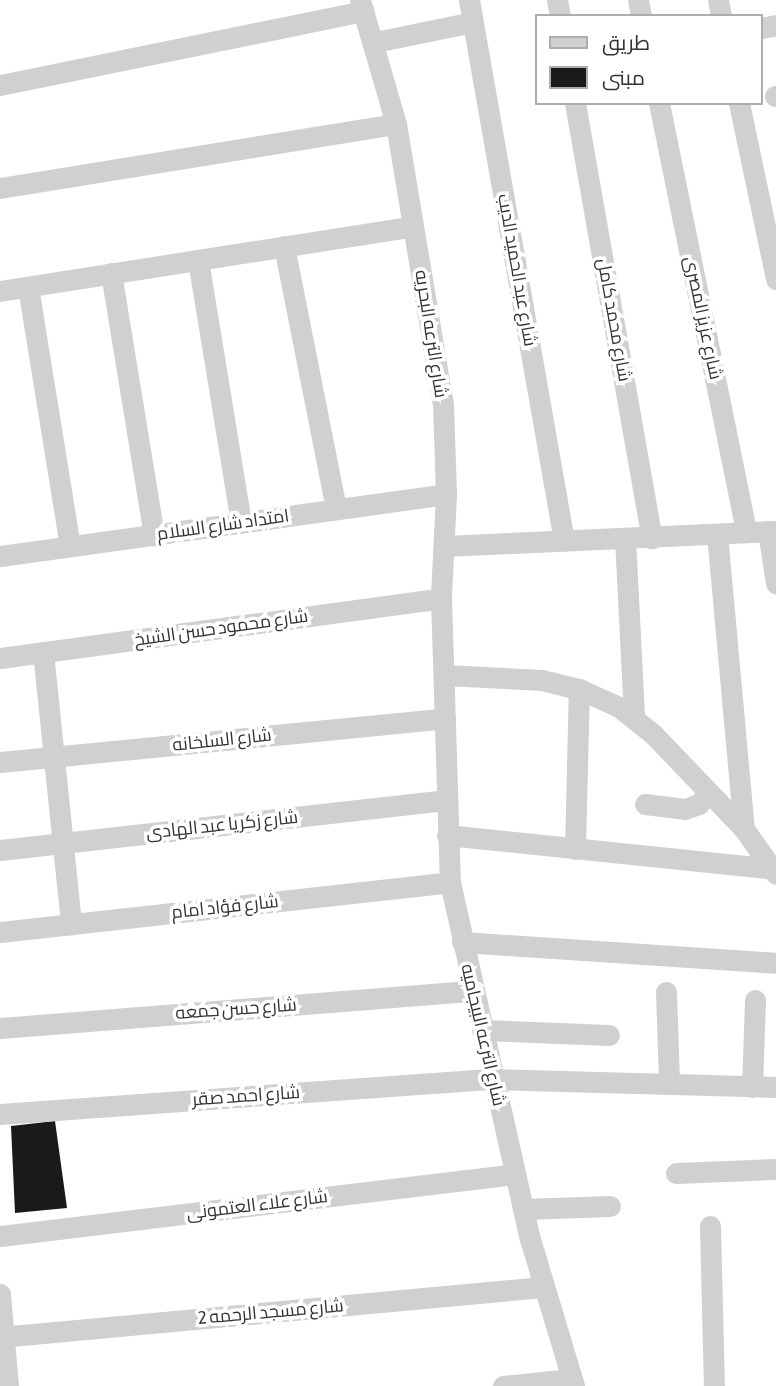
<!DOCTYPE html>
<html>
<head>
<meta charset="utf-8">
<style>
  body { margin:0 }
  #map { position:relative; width:776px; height:1386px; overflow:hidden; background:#fff; font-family:"Asap Condensed",Cairo,sans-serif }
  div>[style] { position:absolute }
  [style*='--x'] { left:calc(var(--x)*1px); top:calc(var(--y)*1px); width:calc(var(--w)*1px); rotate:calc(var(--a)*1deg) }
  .building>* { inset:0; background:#1a1a1a }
  .minor>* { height:21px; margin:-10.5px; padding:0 10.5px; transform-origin:10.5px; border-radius:10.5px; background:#d0d0d0 }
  span { translate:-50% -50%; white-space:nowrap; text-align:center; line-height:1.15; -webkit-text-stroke:7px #fff; paint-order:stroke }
  .street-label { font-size:18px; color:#333 }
  .legend { position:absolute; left:535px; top:14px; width:228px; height:91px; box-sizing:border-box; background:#fff; border:2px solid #adadad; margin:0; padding:9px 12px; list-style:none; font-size:21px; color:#333 }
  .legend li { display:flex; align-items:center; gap:14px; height:35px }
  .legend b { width:35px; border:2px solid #adadad }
</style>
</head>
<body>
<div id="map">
  <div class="building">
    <i style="clip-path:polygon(55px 1121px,67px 1208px,15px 1213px,11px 1126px)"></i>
  </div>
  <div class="minor">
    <i style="--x:360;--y:0;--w:129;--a:73.8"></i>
    <i style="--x:396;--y:124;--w:284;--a:80.5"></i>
    <i style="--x:443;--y:404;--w:90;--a:88.1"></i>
    <i style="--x:446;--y:494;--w:104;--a:92.8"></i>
    <i style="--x:441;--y:598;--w:284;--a:88.2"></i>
    <i style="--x:450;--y:882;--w:366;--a:77.4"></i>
    <i style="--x:530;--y:1239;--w:153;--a:73.3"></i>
    <i style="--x:469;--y:0;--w:549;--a:80.04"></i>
    <i style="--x:557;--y:0;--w:16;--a:79"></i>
    <i style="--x:638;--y:0;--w:16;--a:79"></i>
    <i style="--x:718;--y:0;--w:16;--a:79"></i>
    <i style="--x:761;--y:28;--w:15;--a:-11"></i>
    <i style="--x:375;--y:42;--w:100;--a:-11.5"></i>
    <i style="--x:0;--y:85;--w:371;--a:-11.5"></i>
    <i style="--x:775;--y:96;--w:1;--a:0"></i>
    <i style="--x:575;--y:103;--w:442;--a:80"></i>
    <i style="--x:659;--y:103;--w:438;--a:78.5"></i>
    <i style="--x:739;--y:103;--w:180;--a:78.1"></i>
    <i style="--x:0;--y:188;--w:401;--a:-9.2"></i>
    <i style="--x:284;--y:246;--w:268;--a:78.8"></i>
    <i style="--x:198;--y:260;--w:266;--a:80.7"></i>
    <i style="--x:111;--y:273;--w:266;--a:80.7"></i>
    <i style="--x:28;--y:287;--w:262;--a:80.8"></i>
    <i style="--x:0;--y:291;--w:418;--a:-8.9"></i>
    <i style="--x:768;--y:531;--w:53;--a:81.3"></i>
    <i style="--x:717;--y:534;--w:296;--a:84.8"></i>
    <i style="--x:625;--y:538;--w:180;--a:87.1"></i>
    <i style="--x:444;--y:546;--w:332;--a:-2.6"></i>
    <i style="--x:0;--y:556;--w:450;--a:-7.9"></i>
    <i style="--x:43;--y:652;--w:274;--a:84.1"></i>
    <i style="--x:0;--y:658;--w:445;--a:-7.7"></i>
    <i style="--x:444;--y:675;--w:98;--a:2.9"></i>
    <i style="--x:542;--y:680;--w:38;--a:14"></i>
    <i style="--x:579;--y:689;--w:44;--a:24.2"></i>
    <i style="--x:619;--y:707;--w:43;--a:38.5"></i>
    <i style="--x:653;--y:734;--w:132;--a:46.2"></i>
    <i style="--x:744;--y:829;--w:55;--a:54.6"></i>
    <i style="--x:0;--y:762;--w:447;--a:-5.6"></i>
    <i style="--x:645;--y:804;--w:40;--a:7.1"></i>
    <i style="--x:685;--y:809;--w:15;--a:-20"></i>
    <i style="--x:699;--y:804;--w:15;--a:-53"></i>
    <i style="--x:447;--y:835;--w:329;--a:5.9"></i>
    <i style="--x:575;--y:849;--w:160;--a:-88.6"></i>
    <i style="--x:0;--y:850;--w:448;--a:-6.4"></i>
    <i style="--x:0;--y:932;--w:453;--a:-6.3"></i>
    <i style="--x:462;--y:942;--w:315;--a:3.8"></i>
    <i style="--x:666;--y:992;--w:92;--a:88.1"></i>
    <i style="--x:0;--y:1028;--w:474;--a:-4.5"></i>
    <i style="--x:482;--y:1030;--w:127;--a:2.3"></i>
    <i style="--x:752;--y:1087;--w:87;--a:-88"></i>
    <i style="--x:0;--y:1114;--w:494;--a:-4.1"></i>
    <i style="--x:493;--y:1079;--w:283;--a:1.6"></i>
    <i style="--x:676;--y:1173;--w:100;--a:-2.3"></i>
    <i style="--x:523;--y:1209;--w:87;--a:-2"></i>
    <i style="--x:710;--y:1226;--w:160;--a:88.6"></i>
    <i style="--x:0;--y:1236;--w:519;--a:-6.86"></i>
    <i style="--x:0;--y:1294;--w:92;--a:85"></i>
    <i style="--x:0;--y:1337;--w:545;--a:-5.26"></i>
    <i style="--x:503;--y:1386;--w:68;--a:-5.9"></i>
  </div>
  <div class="street-label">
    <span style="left:517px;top:270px;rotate:80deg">شارع عبد الحميد الديب</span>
    <span style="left:703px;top:318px;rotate:78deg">شارع عزيز المصرى</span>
    <span style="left:614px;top:320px;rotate:80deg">شارع محمد كامل</span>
    <span style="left:431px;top:334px;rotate:81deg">شارع الترعه البحريه</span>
    <span style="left:223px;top:525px;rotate:-8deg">امتداد شارع السلام</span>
    <span style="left:221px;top:628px;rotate:-8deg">شارع محمود حسن الشيخ</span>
    <span style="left:222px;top:740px;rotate:-6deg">شارع السلخانه</span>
    <span style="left:222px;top:825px;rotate:-6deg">شارع زكريا عبد الهادى</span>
    <span style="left:225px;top:907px;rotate:-6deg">شارع فؤاد امام</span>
    <span style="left:236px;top:1009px;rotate:-4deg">شارع حسن جمعه</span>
    <span style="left:483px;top:1035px;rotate:77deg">شارع الترعه البيجاميه</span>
    <span style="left:246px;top:1096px;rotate:-4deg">شارع احمد صقر</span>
    <span style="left:257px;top:1205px;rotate:-7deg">شارع علاء العتمونى</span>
    <span style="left:271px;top:1312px;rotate:-5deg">شارع مسجد الرحمه 2</span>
  </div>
  <ul class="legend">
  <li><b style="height:9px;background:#d0d0d0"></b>طريق</li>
  <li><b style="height:19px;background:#1a1a1a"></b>مبنى</li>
  </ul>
</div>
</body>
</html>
